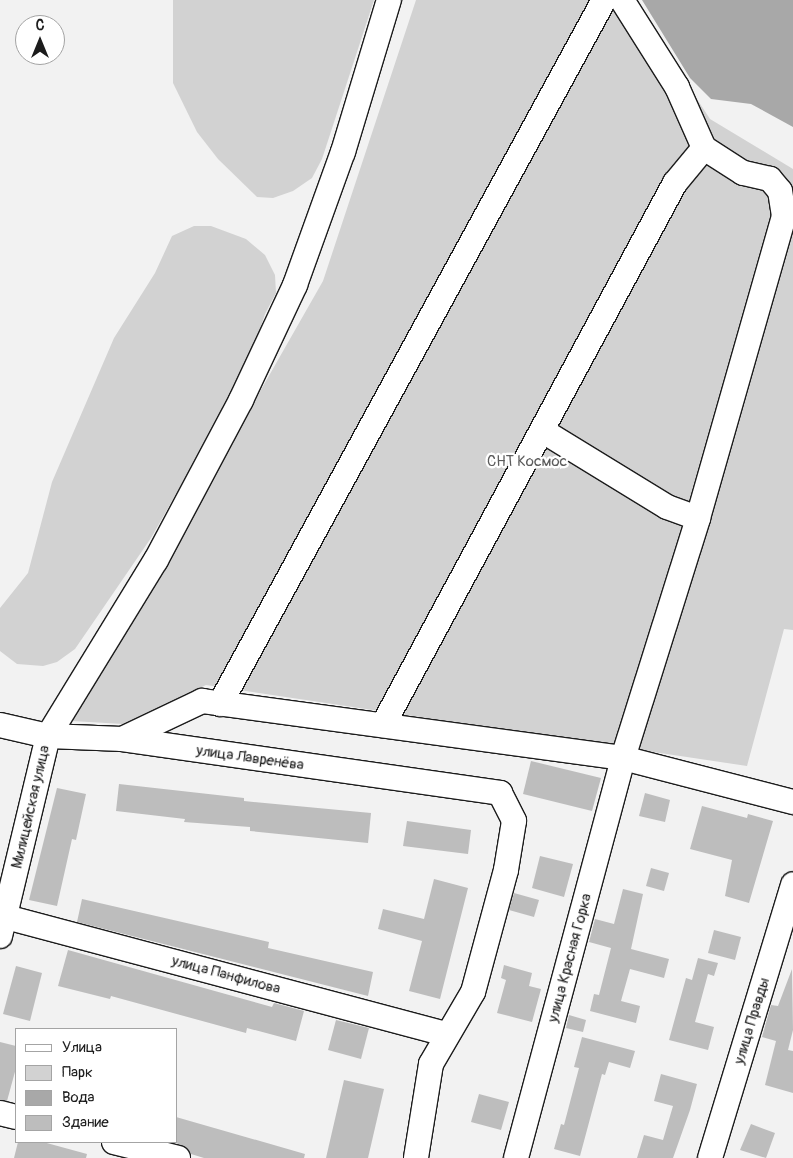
<!DOCTYPE html>
<html>
<head>
<meta charset="utf-8">
<style>
  body { margin:0 }
  #map { position:relative; width:793px; height:1158px; overflow:hidden; background:#f2f2f2; font-family:Pangolin,sans-serif }
  div>[style] { position:absolute }
  [style*='--x'] { left:calc(var(--x)*1px); top:calc(var(--y)*1px); width:calc(var(--w)*1px); rotate:calc(var(--a)*1deg) }
  .green>* { inset:0; background:#d2d2d2 }
  .water>* { inset:0; background:#a8a8a8 }
  .building>* { inset:0; background:#bdbdbd }
  .roads { filter:drop-shadow(1px 0 #1c1c1c) drop-shadow(-1px 0 #1c1c1c) drop-shadow(0 1px #1c1c1c) drop-shadow(0 -1px #1c1c1c) }
  .minor>* { height:24px; margin:-12px; padding:0 12px; transform-origin:12px; border-radius:12px; background:#fff }
  span { translate:-50% -50%; white-space:nowrap; text-align:center; line-height:1.15; -webkit-text-stroke:4.5px #fff; paint-order:stroke }
  .park-label { font-size:15px; color:#5c5c5c }
  .street-label { font-size:15px; color:#1c1c1c }
  .legend { position:absolute; left:15px; top:1028px; width:162px; height:115px; box-sizing:border-box; background:#fff; border:1px solid #a4a4a4; margin:0; padding:6px 9px; list-style:none; font-size:15px; color:#1c1c1c }
  .legend li { display:flex; align-items:center; gap:10px; height:25px }
  .legend b { width:25px; border:1px solid #a4a4a4 }
  .north { position:absolute; left:15px; top:15px; width:50px; height:50px; box-sizing:border-box; background:#fff; border:1px solid #a4a4a4; border-radius:50%; rotate:0deg; font-size:14px; font-weight:700; line-height:20px; text-align:center; color:#1c1c1c }
  .north::after { content:''; display:block; margin:auto; width:18px; height:22px; background:#1c1c1c; clip-path:polygon(50% 0,100% 100%,50% 72%,0 100%) }
</style>
</head>
<body>
<div id="map">
  <div class="green">
    <i style="clip-path:polygon(173px 0,374px 0,322px 159px,312px 178px,293px 191px,273px 198px,257px 197px,218px 159px,197px 132px,173px 83px)"></i>
    <i style="clip-path:polygon(416px 0,632px 0,710px 119px,793px 169px,793px 630px,784px 629px,747px 766px,206px 685px,123px 724px,72px 721px,323px 281px)"></i>
    <i style="clip-path:polygon(194px 226px,211px 226px,246px 239px,265px 255px,275px 275px,276px 293px,265px 314px,247px 369px,151px 538px,75px 649px,57px 662px,43px 666px,17px 664px,0 651px,0 608px,28px 573px,52px 482px,114px 338px,155px 273px,172px 236px)"></i>
  </div>
  <div class="water">
    <i style="clip-path:polygon(642px 0,793px 0,793px 127px,751px 104px,711px 99px,690px 78px)"></i>
  </div>
  <div class="building">
    <i style="clip-path:polygon(531px 761px,601px 778px,592px 811px,523px 794px)"></i>
    <i style="clip-path:polygon(119px 784px,244px 798px,244px 801px,371px 813px,368px 843px,250px 831px,250px 827px,184px 822px,185px 819px,116px 811px)"></i>
    <i style="clip-path:polygon(57px 788px,86px 794px,76px 840px,72px 839px,57px 906px,29px 900px)"></i>
    <i style="clip-path:polygon(645px 793px,670px 800px,665px 822px,639px 816px)"></i>
    <i style="clip-path:polygon(702px 806px,747px 818px,748px 814px,773px 821px,749px 903px,725px 896px,732px 860px,690px 849px)"></i>
    <i style="clip-path:polygon(407px 821px,471px 830px,468px 854px,403px 846px)"></i>
    <i style="clip-path:polygon(540px 856px,573px 864px,564px 897px,532px 888px)"></i>
    <i style="clip-path:polygon(651px 868px,669px 873px,664px 891px,646px 886px)"></i>
    <i style="clip-path:polygon(434px 879px,468px 888px,440px 999px,409px 991px,422px 941px,378px 929px,383px 909px,424px 919px)"></i>
    <i style="clip-path:polygon(623px 889px,643px 894px,631px 949px,669px 959px,664px 978px,630px 969px,621px 1001px,640px 1006px,636px 1023px,590px 1011px,594px 994px,599px 995px,611px 948px,589px 942px,595px 919px,614px 924px)"></i>
    <i style="clip-path:polygon(514px 893px,539px 900px,534px 917px,509px 910px)"></i>
    <i style="clip-path:polygon(82px 899px,269px 942px,268px 948px,373px 972px,368px 996px,77px 922px)"></i>
    <i style="clip-path:polygon(714px 930px,741px 937px,735px 960px,708px 953px)"></i>
    <i style="clip-path:polygon(68px 950px,272px 1007px,274px 1003px,304px 1011px,296px 1041px,247px 1028px,246px 1033px,111px 996px,110px 999px,58px 986px)"></i>
    <i style="clip-path:polygon(698px 958px,718px 963px,714px 976px,708px 974px,695px 1022px,714px 1027px,708px 1050px,669px 1040px,686px 978px,692px 980px)"></i>
    <i style="clip-path:polygon(504px 965px,532px 973px,529px 986px,541px 989px,532px 1022px,497px 1013px,506px 980px,501px 978px)"></i>
    <i style="clip-path:polygon(16px 966px,42px 973px,30px 1021px,3px 1014px)"></i>
    <i style="clip-path:polygon(792px 969px,793px 1030px,788px 1050px,793px 1051px,793px 1093px,765px 1085px,776px 1041px,762px 1037px,771px 1005px,778px 1006px)"></i>
    <i style="clip-path:polygon(569px 1015px,586px 1020px,583px 1032px,566px 1028px)"></i>
    <i style="clip-path:polygon(336px 1020px,369px 1028px,361px 1059px,328px 1050px)"></i>
    <i style="clip-path:polygon(582px 1037px,635px 1051px,630px 1068px,609px 1062px,605px 1075px,602px 1074px,580px 1156px,554px 1149px,561px 1124px,564px 1125px,579px 1068px,574px 1067px)"></i>
    <i style="clip-path:polygon(0 1042px,16px 1046px,16px 1068px,7px 1101px,0 1100px)"></i>
    <i style="clip-path:polygon(661px 1074px,697px 1084px,690px 1110px,673px 1158px,637px 1158px,644px 1135px,663px 1140px,673px 1106px,654px 1101px)"></i>
    <i style="clip-path:polygon(344px 1080px,384px 1089px,368px 1158px,326px 1158px)"></i>
    <i style="clip-path:polygon(479px 1094px,509px 1102px,501px 1130px,471px 1122px)"></i>
    <i style="clip-path:polygon(176px 1117px,305px 1154px,304px 1158px,204px 1158px,191px 1154px,187px 1148px,176px 1143px)"></i>
    <i style="clip-path:polygon(751px 1124px,775px 1133px,766px 1158px,740px 1150px)"></i>
    <i style="clip-path:polygon(18px 1142px,43px 1142px,87px 1154px,86px 1158px,14px 1158px)"></i>
  </div>
  <div class="roads">
    <div class="minor">
      <i style="--x:543;--y:431;--w:145;--a:31.5"></i>
      <i style="--x:667;--y:507;--w:33;--a:20"></i>
      <i style="--x:220;--y:704;--w:802;--a:-61.39"></i>
      <i style="--x:0;--y:725;--w:49;--a:12.9"></i>
      <i style="--x:48;--y:736;--w:74;--a:2.3"></i>
      <i style="--x:122;--y:739;--w:382;--a:8.1"></i>
      <i style="--x:500;--y:793;--w:31;--a:63"></i>
      <i style="--x:514;--y:821;--w:50;--a:99.3"></i>
      <i style="--x:506;--y:870;--w:126;--a:105.1"></i>
      <i style="--x:473;--y:992;--w:83;--a:120.3"></i>
      <i style="--x:431;--y:1064;--w:95;--a:99.1"></i>
      <i style="--x:383;--y:725;--w:616;--a:-61.69"></i>
      <i style="--x:675;--y:183;--w:45;--a:-50.4"></i>
      <i style="--x:122;--y:739;--w:89;--a:-25.4"></i>
      <i style="--x:202;--y:701;--w:425;--a:7.7"></i>
      <i style="--x:623;--y:758;--w:176;--a:14.5"></i>
      <i style="--x:6;--y:917;--w:455;--a:14.9"></i>
      <i style="--x:0;--y:936;--w:206;--a:-76.5"></i>
      <i style="--x:48;--y:736;--w:206;--a:-58.5"></i>
      <i style="--x:156;--y:560;--w:181;--a:-62"></i>
      <i style="--x:241;--y:400;--w:127;--a:-64.8"></i>
      <i style="--x:295;--y:285;--w:141;--a:-70.2"></i>
      <i style="--x:343;--y:152;--w:159;--a:-73.2"></i>
      <i style="--x:0;--y:1113;--w:16;--a:14"></i>
      <i style="--x:114;--y:1142;--w:66;--a:14"></i>
      <i style="--x:516;--y:1158;--w:414;--a:-75"></i>
      <i style="--x:623;--y:758;--w:251;--a:-72.6"></i>
      <i style="--x:698;--y:518;--w:314;--a:-74.1"></i>
      <i style="--x:784;--y:216;--w:25;--a:-99"></i>
      <i style="--x:780;--y:191;--w:16;--a:-130"></i>
      <i style="--x:770;--y:179;--w:28;--a:-167"></i>
      <i style="--x:743;--y:173;--w:46;--a:-147.3"></i>
      <i style="--x:704;--y:148;--w:67;--a:-113.9"></i>
      <i style="--x:677;--y:87;--w:103;--a:-122.3"></i>
      <i style="--x:710;--y:1158;--w:286;--a:-73.1"></i>
    </div>
  </div>
  <div class="park-label">
    <span style="left:527px;top:462px">СНТ Космос</span>
  </div>
  <div class="street-label">
    <span style="left:250px;top:758px;rotate:8deg">улица Лавренёва</span>
    <span style="left:31px;top:807px;rotate:-77deg">Милицейская улица</span>
    <span style="left:570px;top:958px;rotate:-75deg">улица Красная Горка</span>
    <span style="left:226px;top:975px;rotate:15deg">улица Панфилова</span>
    <span style="left:752px;top:1021px;rotate:-73deg">улица Правды</span>
  </div>
  <ul class="legend">
  <li><b style="height:6px;background:#fff"></b>Улица</li>
  <li><b style="height:14px;background:#d2d2d2"></b>Парк</li>
  <li><b style="height:14px;background:#a8a8a8"></b>Вода</li>
  <li><b style="height:14px;background:#bdbdbd"></b>Здание</li>
  </ul>
  <div class="north">С</div>
</div>
</body>
</html>
